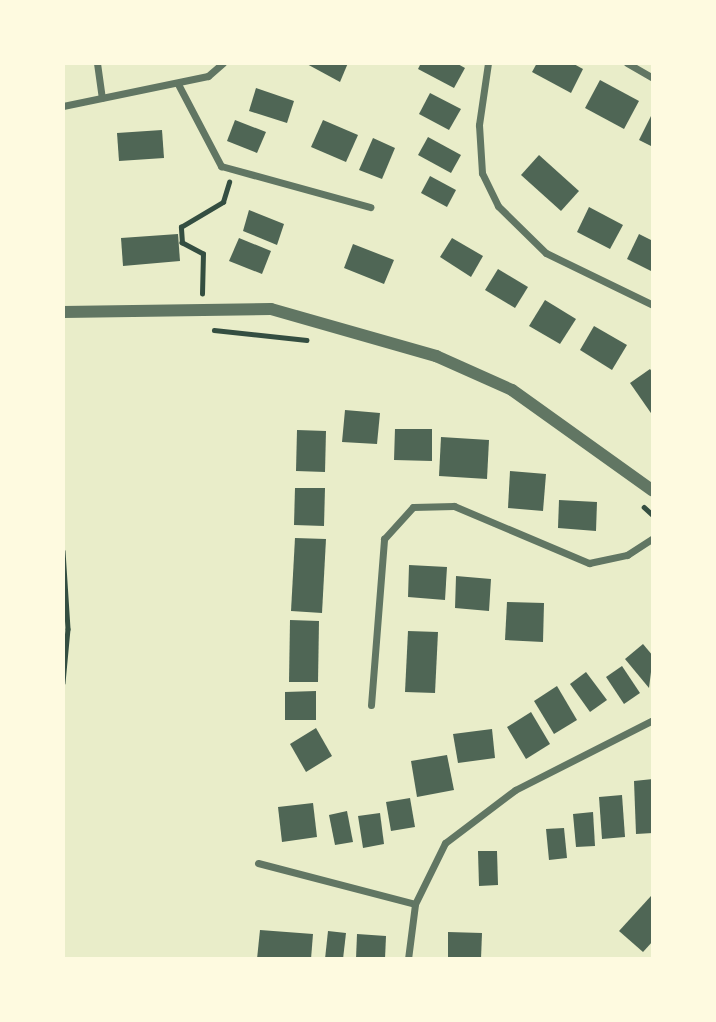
<!DOCTYPE html>
<html>
<head>
<meta charset="utf-8">
<style>
  body { margin:0 }
  #map { position:relative; width:716px; height:1022px; overflow:hidden; background:#e9edc9; font-family:Poppins,sans-serif }
  div>[style] { position:absolute }
  [style*='--x'] { left:calc(var(--x)*1px); top:calc(var(--y)*1px); width:calc(var(--w)*1px); rotate:calc(var(--a)*1deg) }
  .building>* { inset:0; background:#4f6655 }
  .path>* { height:4.5px; margin:-2.25px; padding:0 2.25px; transform-origin:2.25px; border-radius:2.25px; background:#344e41 }
  .minor>* { height:7px; margin:-3.5px; padding:0 3.5px; transform-origin:3.5px; border-radius:3.5px; background:#617663 }
  .tertiary>* { height:12px; margin:-6px; padding:0 6px; transform-origin:6px; border-radius:6px; background:#617663 }
  span { translate:-50% -50%; white-space:nowrap; text-align:center; line-height:1.15; -webkit-text-stroke:7px #fefae0; paint-order:stroke }
  .frame { position:absolute; inset:0; border:65px solid #fefae0; pointer-events:none }
</style>
</head>
<body>
<div id="map">
  <div class="building">
    <i style="clip-path:polygon(305px 63px,348px 63px,340px 82px)"></i>
    <i style="clip-path:polygon(421px 63px,456px 63px,465px 68px,454px 88px,418px 69px)"></i>
    <i style="clip-path:polygon(537px 63px,572px 63px,583px 69px,571px 93px,532px 72px)"></i>
    <i style="clip-path:polygon(600px 80px,639px 101px,624px 129px,585px 108px)"></i>
    <i style="clip-path:polygon(256px 88px,294px 101px,287px 123px,249px 111px)"></i>
    <i style="clip-path:polygon(430px 93px,461px 109px,449px 130px,419px 114px)"></i>
    <i style="clip-path:polygon(651px 116px,653px 117px,653px 147px,639px 140px)"></i>
    <i style="clip-path:polygon(235px 120px,266px 132px,257px 153px,227px 141px)"></i>
    <i style="clip-path:polygon(323px 120px,358px 135px,346px 162px,311px 147px)"></i>
    <i style="clip-path:polygon(162px 130px,164px 158px,119px 161px,117px 133px)"></i>
    <i style="clip-path:polygon(428px 137px,461px 155px,451px 173px,418px 155px)"></i>
    <i style="clip-path:polygon(373px 138px,395px 148px,382px 179px,359px 170px)"></i>
    <i style="clip-path:polygon(539px 155px,579px 191px,561px 211px,521px 175px)"></i>
    <i style="clip-path:polygon(430px 176px,456px 190px,447px 207px,421px 193px)"></i>
    <i style="clip-path:polygon(589px 207px,623px 225px,610px 249px,577px 232px)"></i>
    <i style="clip-path:polygon(249px 210px,284px 224px,277px 245px,243px 231px)"></i>
    <i style="clip-path:polygon(178px 234px,180px 261px,123px 266px,121px 238px)"></i>
    <i style="clip-path:polygon(639px 234px,653px 241px,653px 272px,627px 259px)"></i>
    <i style="clip-path:polygon(239px 238px,271px 251px,262px 274px,229px 261px)"></i>
    <i style="clip-path:polygon(452px 238px,483px 256px,471px 277px,440px 257px)"></i>
    <i style="clip-path:polygon(353px 244px,394px 260px,384px 284px,344px 268px)"></i>
    <i style="clip-path:polygon(498px 269px,528px 287px,515px 308px,485px 290px)"></i>
    <i style="clip-path:polygon(545px 300px,576px 319px,560px 344px,529px 326px)"></i>
    <i style="clip-path:polygon(594px 326px,627px 345px,612px 370px,580px 350px)"></i>
    <i style="clip-path:polygon(650px 369px,653px 373px,653px 416px,630px 383px)"></i>
    <i style="clip-path:polygon(345px 410px,380px 413px,377px 444px,342px 442px)"></i>
    <i style="clip-path:polygon(395px 429px,432px 429px,432px 461px,394px 460px)"></i>
    <i style="clip-path:polygon(297px 430px,326px 431px,325px 472px,296px 471px)"></i>
    <i style="clip-path:polygon(441px 437px,489px 440px,487px 479px,439px 476px)"></i>
    <i style="clip-path:polygon(510px 471px,546px 474px,543px 511px,508px 508px)"></i>
    <i style="clip-path:polygon(295px 488px,325px 488px,324px 526px,294px 525px)"></i>
    <i style="clip-path:polygon(559px 500px,597px 502px,596px 531px,558px 528px)"></i>
    <i style="clip-path:polygon(295px 538px,326px 539px,322px 613px,291px 611px)"></i>
    <i style="clip-path:polygon(409px 565px,447px 567px,445px 600px,408px 597px)"></i>
    <i style="clip-path:polygon(456px 576px,491px 579px,489px 611px,455px 608px)"></i>
    <i style="clip-path:polygon(507px 602px,544px 603px,543px 642px,505px 640px)"></i>
    <i style="clip-path:polygon(290px 620px,319px 621px,318px 682px,289px 682px)"></i>
    <i style="clip-path:polygon(408px 631px,438px 632px,435px 693px,405px 692px)"></i>
    <i style="clip-path:polygon(643px 644px,653px 656px,649px 688px,625px 659px)"></i>
    <i style="clip-path:polygon(622px 666px,640px 693px,624px 704px,606px 677px)"></i>
    <i style="clip-path:polygon(586px 672px,607px 700px,590px 712px,570px 684px)"></i>
    <i style="clip-path:polygon(557px 686px,577px 720px,554px 734px,534px 701px)"></i>
    <i style="clip-path:polygon(316px 691px,316px 720px,285px 720px,285px 692px)"></i>
    <i style="clip-path:polygon(531px 712px,550px 744px,526px 759px,507px 727px)"></i>
    <i style="clip-path:polygon(316px 728px,332px 756px,306px 772px,290px 744px)"></i>
    <i style="clip-path:polygon(492px 729px,495px 758px,458px 763px,453px 734px)"></i>
    <i style="clip-path:polygon(447px 755px,454px 790px,417px 797px,411px 761px)"></i>
    <i style="clip-path:polygon(653px 779px,653px 833px,636px 834px,634px 781px)"></i>
    <i style="clip-path:polygon(622px 795px,625px 837px,602px 839px,599px 797px)"></i>
    <i style="clip-path:polygon(410px 798px,415px 827px,391px 831px,386px 802px)"></i>
    <i style="clip-path:polygon(313px 803px,317px 837px,282px 842px,278px 807px)"></i>
    <i style="clip-path:polygon(347px 811px,353px 842px,335px 845px,329px 815px)"></i>
    <i style="clip-path:polygon(593px 812px,595px 846px,576px 847px,573px 814px)"></i>
    <i style="clip-path:polygon(380px 813px,384px 844px,363px 848px,358px 816px)"></i>
    <i style="clip-path:polygon(564px 828px,567px 858px,549px 860px,546px 829px)"></i>
    <i style="clip-path:polygon(478px 851px,497px 851px,498px 885px,479px 886px)"></i>
    <i style="clip-path:polygon(651px 896px,653px 941px,643px 952px,619px 931px)"></i>
    <i style="clip-path:polygon(260px 930px,313px 934px,311px 959px,257px 959px)"></i>
    <i style="clip-path:polygon(328px 931px,346px 933px,343px 959px,325px 959px)"></i>
    <i style="clip-path:polygon(448px 932px,482px 933px,481px 959px,448px 959px)"></i>
    <i style="clip-path:polygon(357px 934px,386px 936px,385px 959px,356px 959px)"></i>
  </div>
  <div class="path">
    <i style="--x:202;--y:294;--w:40;--a:-88.6"></i>
    <i style="--x:203;--y:254;--w:24;--a:-152"></i>
    <i style="--x:182;--y:243;--w:16;--a:-94"></i>
    <i style="--x:181;--y:227;--w:49;--a:-30.8"></i>
    <i style="--x:223;--y:202;--w:21;--a:-73"></i>
    <i style="--x:214;--y:330;--w:93;--a:6.2"></i>
    <i style="--x:644;--y:507;--w:12;--a:42"></i>
    <i style="--x:63;--y:551;--w:78;--a:86.3"></i>
    <i style="--x:68;--y:629;--w:54;--a:95.3"></i>
  </div>
  <div class="minor">
    <i style="--x:97;--y:63;--w:35;--a:82"></i>
    <i style="--x:488;--y:63;--w:63;--a:98.3"></i>
    <i style="--x:479;--y:125;--w:48;--a:86.4"></i>
    <i style="--x:482;--y:173;--w:37;--a:64"></i>
    <i style="--x:498;--y:206;--w:67;--a:44.4"></i>
    <i style="--x:546;--y:253;--w:119;--a:25.9"></i>
    <i style="--x:627;--y:63;--w:30;--a:30"></i>
    <i style="--x:178;--y:84;--w:93;--a:62.3"></i>
    <i style="--x:221;--y:166;--w:155;--a:15.4"></i>
    <i style="--x:63;--y:106;--w:148;--a:-11.7"></i>
    <i style="--x:208;--y:76;--w:20;--a:-41"></i>
    <i style="--x:371;--y:705;--w:167;--a:-85.5"></i>
    <i style="--x:384;--y:539;--w:43;--a:-47.8"></i>
    <i style="--x:413;--y:507;--w:41;--a:-1.4"></i>
    <i style="--x:454;--y:506;--w:147;--a:22.9"></i>
    <i style="--x:589;--y:563;--w:39;--a:-12"></i>
    <i style="--x:627;--y:555;--w:31;--a:-33"></i>
    <i style="--x:258;--y:863;--w:162;--a:14.6"></i>
    <i style="--x:408;--y:959;--w:55;--a:-82.7"></i>
    <i style="--x:415;--y:904;--w:68;--a:-63.8"></i>
    <i style="--x:445;--y:843;--w:88;--a:-37.1"></i>
    <i style="--x:515;--y:790;--w:155;--a:-26.9"></i>
  </div>
  <div class="tertiary">
    <i style="--x:63;--y:312;--w:208;--a:-0.8"></i>
    <i style="--x:271;--y:309;--w:172;--a:15.9"></i>
    <i style="--x:436;--y:356;--w:83;--a:24.1"></i>
    <i style="--x:512;--y:390;--w:173;--a:35.6"></i>
  </div>
  <div class="frame"></div>
</div>
</body>
</html>
